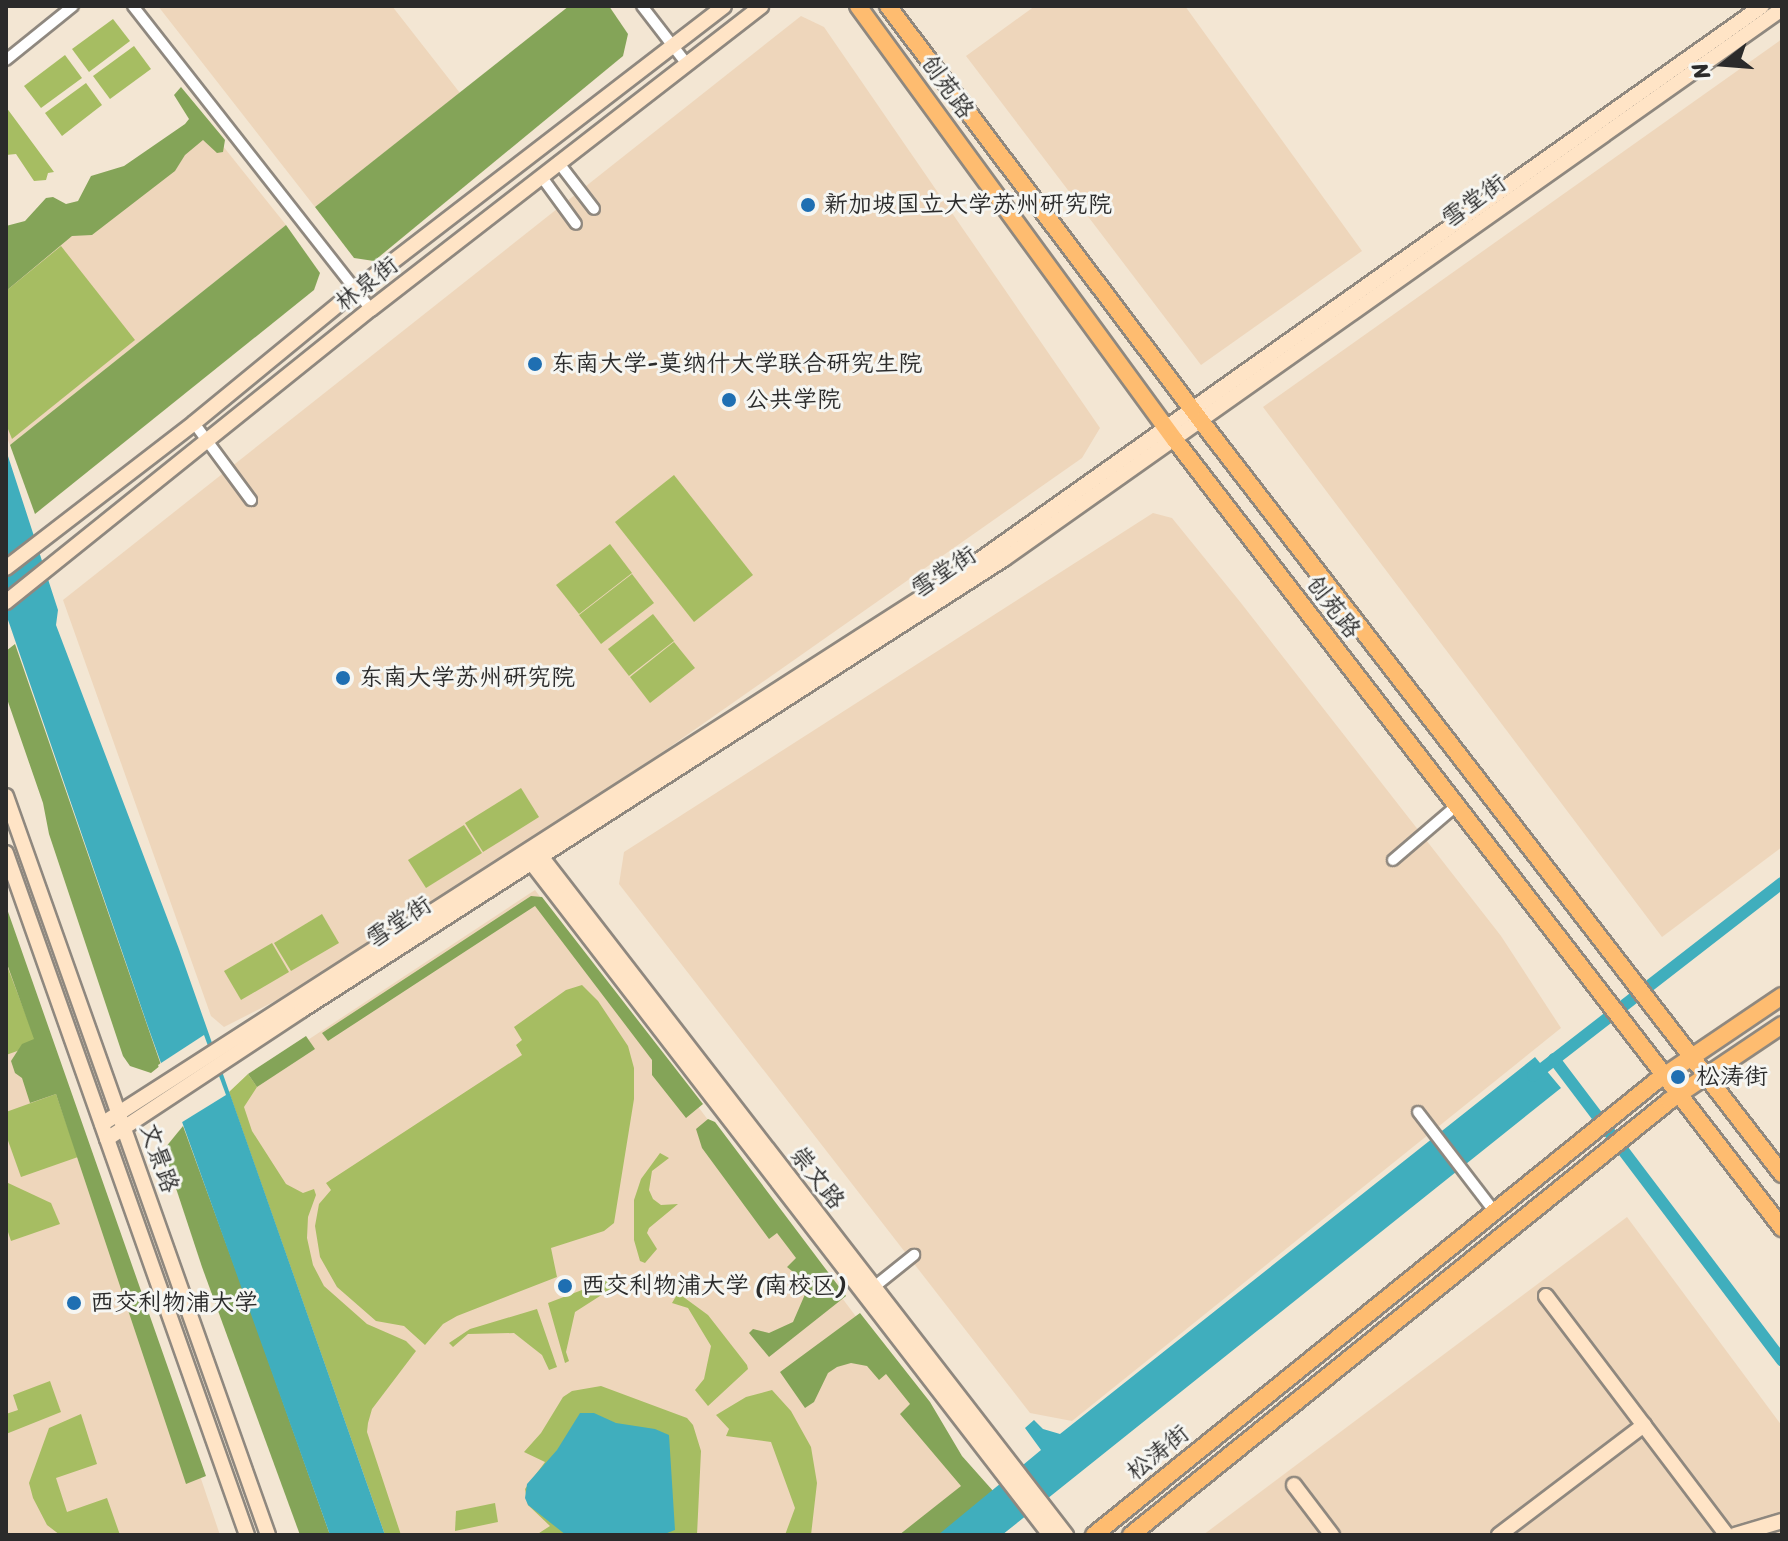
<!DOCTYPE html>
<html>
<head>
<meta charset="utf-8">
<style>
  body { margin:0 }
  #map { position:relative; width:1788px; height:1541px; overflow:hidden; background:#f3e6d3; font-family:Sriracha,"LXGW WenKai TC",sans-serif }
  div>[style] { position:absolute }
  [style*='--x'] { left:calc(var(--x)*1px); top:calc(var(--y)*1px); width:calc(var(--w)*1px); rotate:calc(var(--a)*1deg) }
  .built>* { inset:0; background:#eed6bb }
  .green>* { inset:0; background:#a6bd62 }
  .forest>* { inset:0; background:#84a458 }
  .water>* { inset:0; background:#40aebd }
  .pier>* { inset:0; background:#f3e6d3 }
  .canal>* { height:12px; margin:-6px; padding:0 6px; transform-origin:6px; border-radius:6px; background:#40aebd }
  .roads { filter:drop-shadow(2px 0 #8f887f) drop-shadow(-2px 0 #8f887f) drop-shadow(0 2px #8f887f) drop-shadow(0 -2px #8f887f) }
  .street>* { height:10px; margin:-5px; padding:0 5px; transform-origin:5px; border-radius:5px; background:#fff }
  .secondary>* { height:14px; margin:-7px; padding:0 7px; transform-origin:7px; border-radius:7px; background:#ffe4c6 }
  .primary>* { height:16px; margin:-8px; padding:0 8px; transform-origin:8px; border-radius:8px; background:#febc70 }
  .dots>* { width:22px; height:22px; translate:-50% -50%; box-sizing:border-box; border:4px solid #f6f6f2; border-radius:50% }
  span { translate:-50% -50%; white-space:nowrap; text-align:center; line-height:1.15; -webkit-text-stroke:6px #f6f6f2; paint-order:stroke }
  .street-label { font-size:24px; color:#2b2b2b }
  .poi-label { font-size:24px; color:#2b2b2b }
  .left { translate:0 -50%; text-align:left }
  .frame { position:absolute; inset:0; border:8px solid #2b2b2b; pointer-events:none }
  .north { position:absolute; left:1684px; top:24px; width:80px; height:80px; -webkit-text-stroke:6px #f6f6f2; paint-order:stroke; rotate:253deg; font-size:22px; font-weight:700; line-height:32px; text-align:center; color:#2b2b2b }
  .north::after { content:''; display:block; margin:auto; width:28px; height:36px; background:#2b2b2b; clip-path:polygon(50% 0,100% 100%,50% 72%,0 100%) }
</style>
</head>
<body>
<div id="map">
  <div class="built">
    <i style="clip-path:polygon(158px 6px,392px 6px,460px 93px,315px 207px)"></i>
    <i style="clip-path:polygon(1035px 6px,1185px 6px,1362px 251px,1201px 365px,966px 56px)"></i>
    <i style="clip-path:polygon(801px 16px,824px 27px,1100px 428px,1082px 458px,657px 756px,295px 991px,224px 1027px,211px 1016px,63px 600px)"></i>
    <i style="clip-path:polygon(1782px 39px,1782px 847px,1662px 937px,1263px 407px)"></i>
    <i style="clip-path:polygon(203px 121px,286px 225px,10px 445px,6px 435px,6px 281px)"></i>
    <i style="clip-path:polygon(1153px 513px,1172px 518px,1241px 603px,1501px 936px,1561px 1028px,1072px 1421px,1030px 1413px,619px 884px,624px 852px)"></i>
    <i style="clip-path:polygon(535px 890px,979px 1480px,910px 1535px,385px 1535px,229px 1092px)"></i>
    <i style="clip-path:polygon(6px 916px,57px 1053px,220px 1535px,6px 1535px)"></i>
    <i style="clip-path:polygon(1627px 1217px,1782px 1426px,1782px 1535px,1203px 1535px)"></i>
  </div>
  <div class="green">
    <i style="clip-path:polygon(113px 19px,130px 41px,89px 72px,72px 49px)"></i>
    <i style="clip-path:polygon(134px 46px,151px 69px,110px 99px,93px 76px)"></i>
    <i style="clip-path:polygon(65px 55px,82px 78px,41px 108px,24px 86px)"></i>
    <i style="clip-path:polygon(86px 83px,102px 105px,62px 136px,45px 113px)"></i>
    <i style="clip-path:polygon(6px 107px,54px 172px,48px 173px,46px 180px,34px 181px,16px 154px,6px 155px)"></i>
    <i style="clip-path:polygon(61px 246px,135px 340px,12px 439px,6px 424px,6px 291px)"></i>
    <i style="clip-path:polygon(674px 475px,753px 575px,694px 622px,615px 522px)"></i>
    <i style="clip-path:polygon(610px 544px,632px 573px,579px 614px,556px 585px)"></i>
    <i style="clip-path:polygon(632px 574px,654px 603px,601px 644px,579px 615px)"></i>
    <i style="clip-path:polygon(653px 614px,674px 641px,629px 676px,608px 649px)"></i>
    <i style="clip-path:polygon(674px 642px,695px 668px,650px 703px,630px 677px)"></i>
    <i style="clip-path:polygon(521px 788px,539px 817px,483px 852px,465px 823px)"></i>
    <i style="clip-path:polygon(464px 825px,482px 853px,426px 888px,408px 860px)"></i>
    <i style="clip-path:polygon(322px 914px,339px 943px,291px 971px,274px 943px)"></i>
    <i style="clip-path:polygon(272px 943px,289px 972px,241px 1000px,224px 971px)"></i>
    <i style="clip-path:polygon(6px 963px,37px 1044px,6px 1055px)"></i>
    <i style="clip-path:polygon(582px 985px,598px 1001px,628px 1046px,634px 1068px,634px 1099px,614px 1223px,604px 1231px,551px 1248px,557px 1277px,457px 1316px,443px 1324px,425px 1345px,404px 1326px,376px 1321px,337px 1287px,320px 1257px,315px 1226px,319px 1204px,331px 1190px,326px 1183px,522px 1055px,516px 1045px,522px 1040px,514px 1027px,566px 990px)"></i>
    <i style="clip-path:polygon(248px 1074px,257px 1087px,244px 1107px,252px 1131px,286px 1184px,303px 1193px,314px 1189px,316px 1195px,308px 1217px,307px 1238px,313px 1265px,324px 1286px,367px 1324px,406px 1341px,416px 1351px,372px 1409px,368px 1423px,367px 1432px,401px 1535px,385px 1535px,229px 1092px)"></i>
    <i style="clip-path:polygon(56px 1094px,78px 1157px,21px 1177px,6px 1135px,6px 1112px)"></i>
    <i style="clip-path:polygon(660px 1153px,669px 1158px,652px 1171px,649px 1190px,653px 1199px,661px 1205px,678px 1204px,649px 1228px,647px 1233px,657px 1249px,645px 1263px,640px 1261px,634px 1240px,634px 1200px,641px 1179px)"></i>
    <i style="clip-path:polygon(6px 1182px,51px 1203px,60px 1224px,11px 1241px,6px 1226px)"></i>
    <i style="clip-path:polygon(616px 1277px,622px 1278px,619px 1288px,614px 1287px,575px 1312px,566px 1352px,569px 1361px,565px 1363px,548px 1303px)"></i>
    <i style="clip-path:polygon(678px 1293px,708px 1315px,747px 1365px,748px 1369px,708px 1406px,695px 1390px,704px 1379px,711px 1346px,688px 1308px,672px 1303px)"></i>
    <i style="clip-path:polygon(537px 1309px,557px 1367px,549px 1370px,542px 1355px,514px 1333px,468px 1334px,453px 1347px,449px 1343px,470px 1329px)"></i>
    <i style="clip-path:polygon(50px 1381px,61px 1412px,6px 1434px,6px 1414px,18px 1410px,13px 1395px)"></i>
    <i style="clip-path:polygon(601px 1386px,687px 1418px,693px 1425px,701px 1451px,697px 1535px,536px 1535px,550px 1526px,528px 1505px,525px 1489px,545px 1462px,524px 1452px,541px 1433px,563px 1397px,572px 1391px)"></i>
    <i style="clip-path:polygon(772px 1390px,791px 1411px,811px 1447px,817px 1483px,811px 1535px,785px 1535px,795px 1508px,771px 1442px,726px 1436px,729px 1429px,716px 1415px,746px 1397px)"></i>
    <i style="clip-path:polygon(81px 1414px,97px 1464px,56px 1478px,67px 1512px,107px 1498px,120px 1535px,60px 1535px,47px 1525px,33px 1498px,29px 1483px,49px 1428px)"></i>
    <i style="clip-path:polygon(495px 1503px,498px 1522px,455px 1531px,456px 1511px)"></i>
  </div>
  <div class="forest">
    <i style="clip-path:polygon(569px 6px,609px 6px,628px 34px,623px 56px,374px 261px,354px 258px,315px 207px)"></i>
    <i style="clip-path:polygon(181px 87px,225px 140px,223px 152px,217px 153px,203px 140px,185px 155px,175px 171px,92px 235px,72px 236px,6px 291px,6px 226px,25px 221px,46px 198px,53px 197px,66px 204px,78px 201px,91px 176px,124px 166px,185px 124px,189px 119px,174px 95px)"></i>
    <i style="clip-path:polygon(286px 225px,320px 273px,314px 290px,35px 514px,10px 445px)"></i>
    <i style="clip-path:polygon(15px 644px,161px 1065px,151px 1073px,130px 1066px,123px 1056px,49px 834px,43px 803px,6px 696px,6px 651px)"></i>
    <i style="clip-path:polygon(531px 896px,542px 897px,703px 1104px,686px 1118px,652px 1075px,652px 1060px,535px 906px,328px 1041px,322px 1033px)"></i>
    <i style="clip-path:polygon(6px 906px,206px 1476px,186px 1484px,56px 1094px,30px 1103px,22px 1078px,15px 1073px,11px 1061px,22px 1044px,34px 1039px,6px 961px)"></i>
    <i style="clip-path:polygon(306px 1036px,315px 1049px,257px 1087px,248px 1074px)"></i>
    <i style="clip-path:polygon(708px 1119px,715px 1122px,846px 1296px,769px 1357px,749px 1333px,753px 1329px,769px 1333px,793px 1322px,806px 1292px,803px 1280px,787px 1267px,796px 1258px,777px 1233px,769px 1239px,702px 1148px,696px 1129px)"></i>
    <i style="clip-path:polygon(183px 1126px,249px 1306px,330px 1535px,300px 1535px,202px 1267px,167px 1161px,165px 1148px)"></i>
    <i style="clip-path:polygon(860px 1313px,930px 1402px,962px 1456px,994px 1492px,940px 1535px,899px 1535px,961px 1486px,900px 1414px,910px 1404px,886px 1374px,879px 1380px,867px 1366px,851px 1363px,837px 1367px,828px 1373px,814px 1402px,805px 1408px,780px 1372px)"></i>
  </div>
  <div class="water">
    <i style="clip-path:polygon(6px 450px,58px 610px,56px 625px,179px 949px,385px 1535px,330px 1535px,147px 1024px,6px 614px)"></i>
    <i style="clip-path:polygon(1535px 1057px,1561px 1088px,1002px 1535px,938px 1535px,1041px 1450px,1025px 1428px,1034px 1420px,1043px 1429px,1060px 1434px)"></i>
    <i style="clip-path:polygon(580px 1413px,594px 1413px,616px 1423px,655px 1429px,669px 1435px,675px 1530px,662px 1535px,566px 1535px,528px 1505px,525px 1498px,527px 1484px,557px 1450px)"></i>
  </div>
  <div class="pier">
    <i style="clip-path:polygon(204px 1035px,226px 1095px,179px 1124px,158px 1065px)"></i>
  </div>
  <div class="canal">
    <i style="--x:1554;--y:1059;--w:378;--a:52.9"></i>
    <i style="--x:1533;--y:1076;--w:315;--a:-37.8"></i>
  </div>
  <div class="roads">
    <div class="street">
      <i style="--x:133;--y:6;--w:385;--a:51.9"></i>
      <i style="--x:642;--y:6;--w:72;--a:52.3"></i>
      <i style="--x:6;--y:60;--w:86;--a:-38.9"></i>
      <i style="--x:558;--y:162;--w:59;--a:52.5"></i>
      <i style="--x:541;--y:176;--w:59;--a:53.9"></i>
      <i style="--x:194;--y:423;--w:96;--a:53.5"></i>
      <i style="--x:1393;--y:860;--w:83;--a:-40.6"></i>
      <i style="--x:1418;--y:1112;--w:125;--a:52.5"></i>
      <i style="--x:869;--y:1291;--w:58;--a:-38.7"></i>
    </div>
    <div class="secondary">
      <i style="--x:6;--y:568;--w:237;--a:-37.6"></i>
      <i style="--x:194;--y:423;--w:211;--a:-39.4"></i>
      <i style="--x:357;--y:289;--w:463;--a:-37.6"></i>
      <i style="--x:6;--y:602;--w:468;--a:-38.8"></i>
      <i style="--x:371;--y:309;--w:494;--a:-37.8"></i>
      <i style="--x:6;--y:796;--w:784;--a:70.48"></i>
      <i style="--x:537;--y:851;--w:865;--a:52.28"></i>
      <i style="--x:6;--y:853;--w:723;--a:70.54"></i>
      <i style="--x:527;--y:857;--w:856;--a:52.35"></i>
      <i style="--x:102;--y:1124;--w:1038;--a:-32.73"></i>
      <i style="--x:975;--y:563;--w:964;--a:-35.29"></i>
      <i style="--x:107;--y:1139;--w:234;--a:-33.5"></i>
      <i style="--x:302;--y:1010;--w:834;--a:-32.72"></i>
      <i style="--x:1004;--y:559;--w:953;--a:-35.26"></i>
      <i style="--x:1546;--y:1296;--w:300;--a:52.9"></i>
      <i style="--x:1294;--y:1485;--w:63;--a:52.8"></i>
      <i style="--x:1499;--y:1535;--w:182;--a:-37.2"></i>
      <i style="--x:1735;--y:1535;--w:49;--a:-16.6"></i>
    </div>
    <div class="primary">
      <i style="--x:858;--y:6;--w:537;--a:53.86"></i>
      <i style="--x:1175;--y:440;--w:995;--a:52.39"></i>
      <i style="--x:888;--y:6;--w:520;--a:52.98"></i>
      <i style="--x:1201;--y:421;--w:951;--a:52.35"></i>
      <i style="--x:1094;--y:1535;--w:721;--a:-38.92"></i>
      <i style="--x:1655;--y:1082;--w:153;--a:-34.1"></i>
      <i style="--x:1131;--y:1535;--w:691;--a:-38.89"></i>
      <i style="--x:1669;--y:1101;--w:136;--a:-33.9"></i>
    </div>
  </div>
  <div class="dots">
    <i style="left:808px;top:205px;background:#1f6fb2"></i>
    <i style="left:535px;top:364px;background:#1f6fb2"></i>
    <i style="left:729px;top:400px;background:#1f6fb2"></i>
    <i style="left:343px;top:678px;background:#1f6fb2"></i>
    <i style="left:1678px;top:1077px;background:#1f6fb2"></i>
    <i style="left:565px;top:1286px;background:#1f6fb2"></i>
    <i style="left:74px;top:1303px;background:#1f6fb2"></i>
  </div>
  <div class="street-label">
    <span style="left:947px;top:87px;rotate:54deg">创苑路</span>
    <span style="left:1474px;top:201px;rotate:-35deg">雪堂街</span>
    <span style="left:367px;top:284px;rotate:-38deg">林泉街</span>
    <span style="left:944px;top:572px;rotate:-33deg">雪堂街</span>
    <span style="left:1333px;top:607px;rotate:52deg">创苑路</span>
    <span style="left:399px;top:922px;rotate:-33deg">雪堂街</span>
    <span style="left:159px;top:1158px;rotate:71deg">文景路</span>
    <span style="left:817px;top:1178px;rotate:52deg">崇文路</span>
    <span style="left:1158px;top:1453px;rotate:-39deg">松涛街</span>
  </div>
  <div class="poi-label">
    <span class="left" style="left:824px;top:205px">新加坡国立大学苏州研究院</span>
    <span class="left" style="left:551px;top:364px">东南大学-莫纳什大学联合研究生院</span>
    <span class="left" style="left:745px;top:400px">公共学院</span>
    <span class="left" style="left:359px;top:678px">东南大学苏州研究院</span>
    <span class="left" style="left:1696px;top:1077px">松涛街</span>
    <span class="left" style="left:581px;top:1286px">西交利物浦大学 (南校区)</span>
    <span class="left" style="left:90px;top:1303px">西交利物浦大学</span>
  </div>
  <div class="frame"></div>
  <div class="north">N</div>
</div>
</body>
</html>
